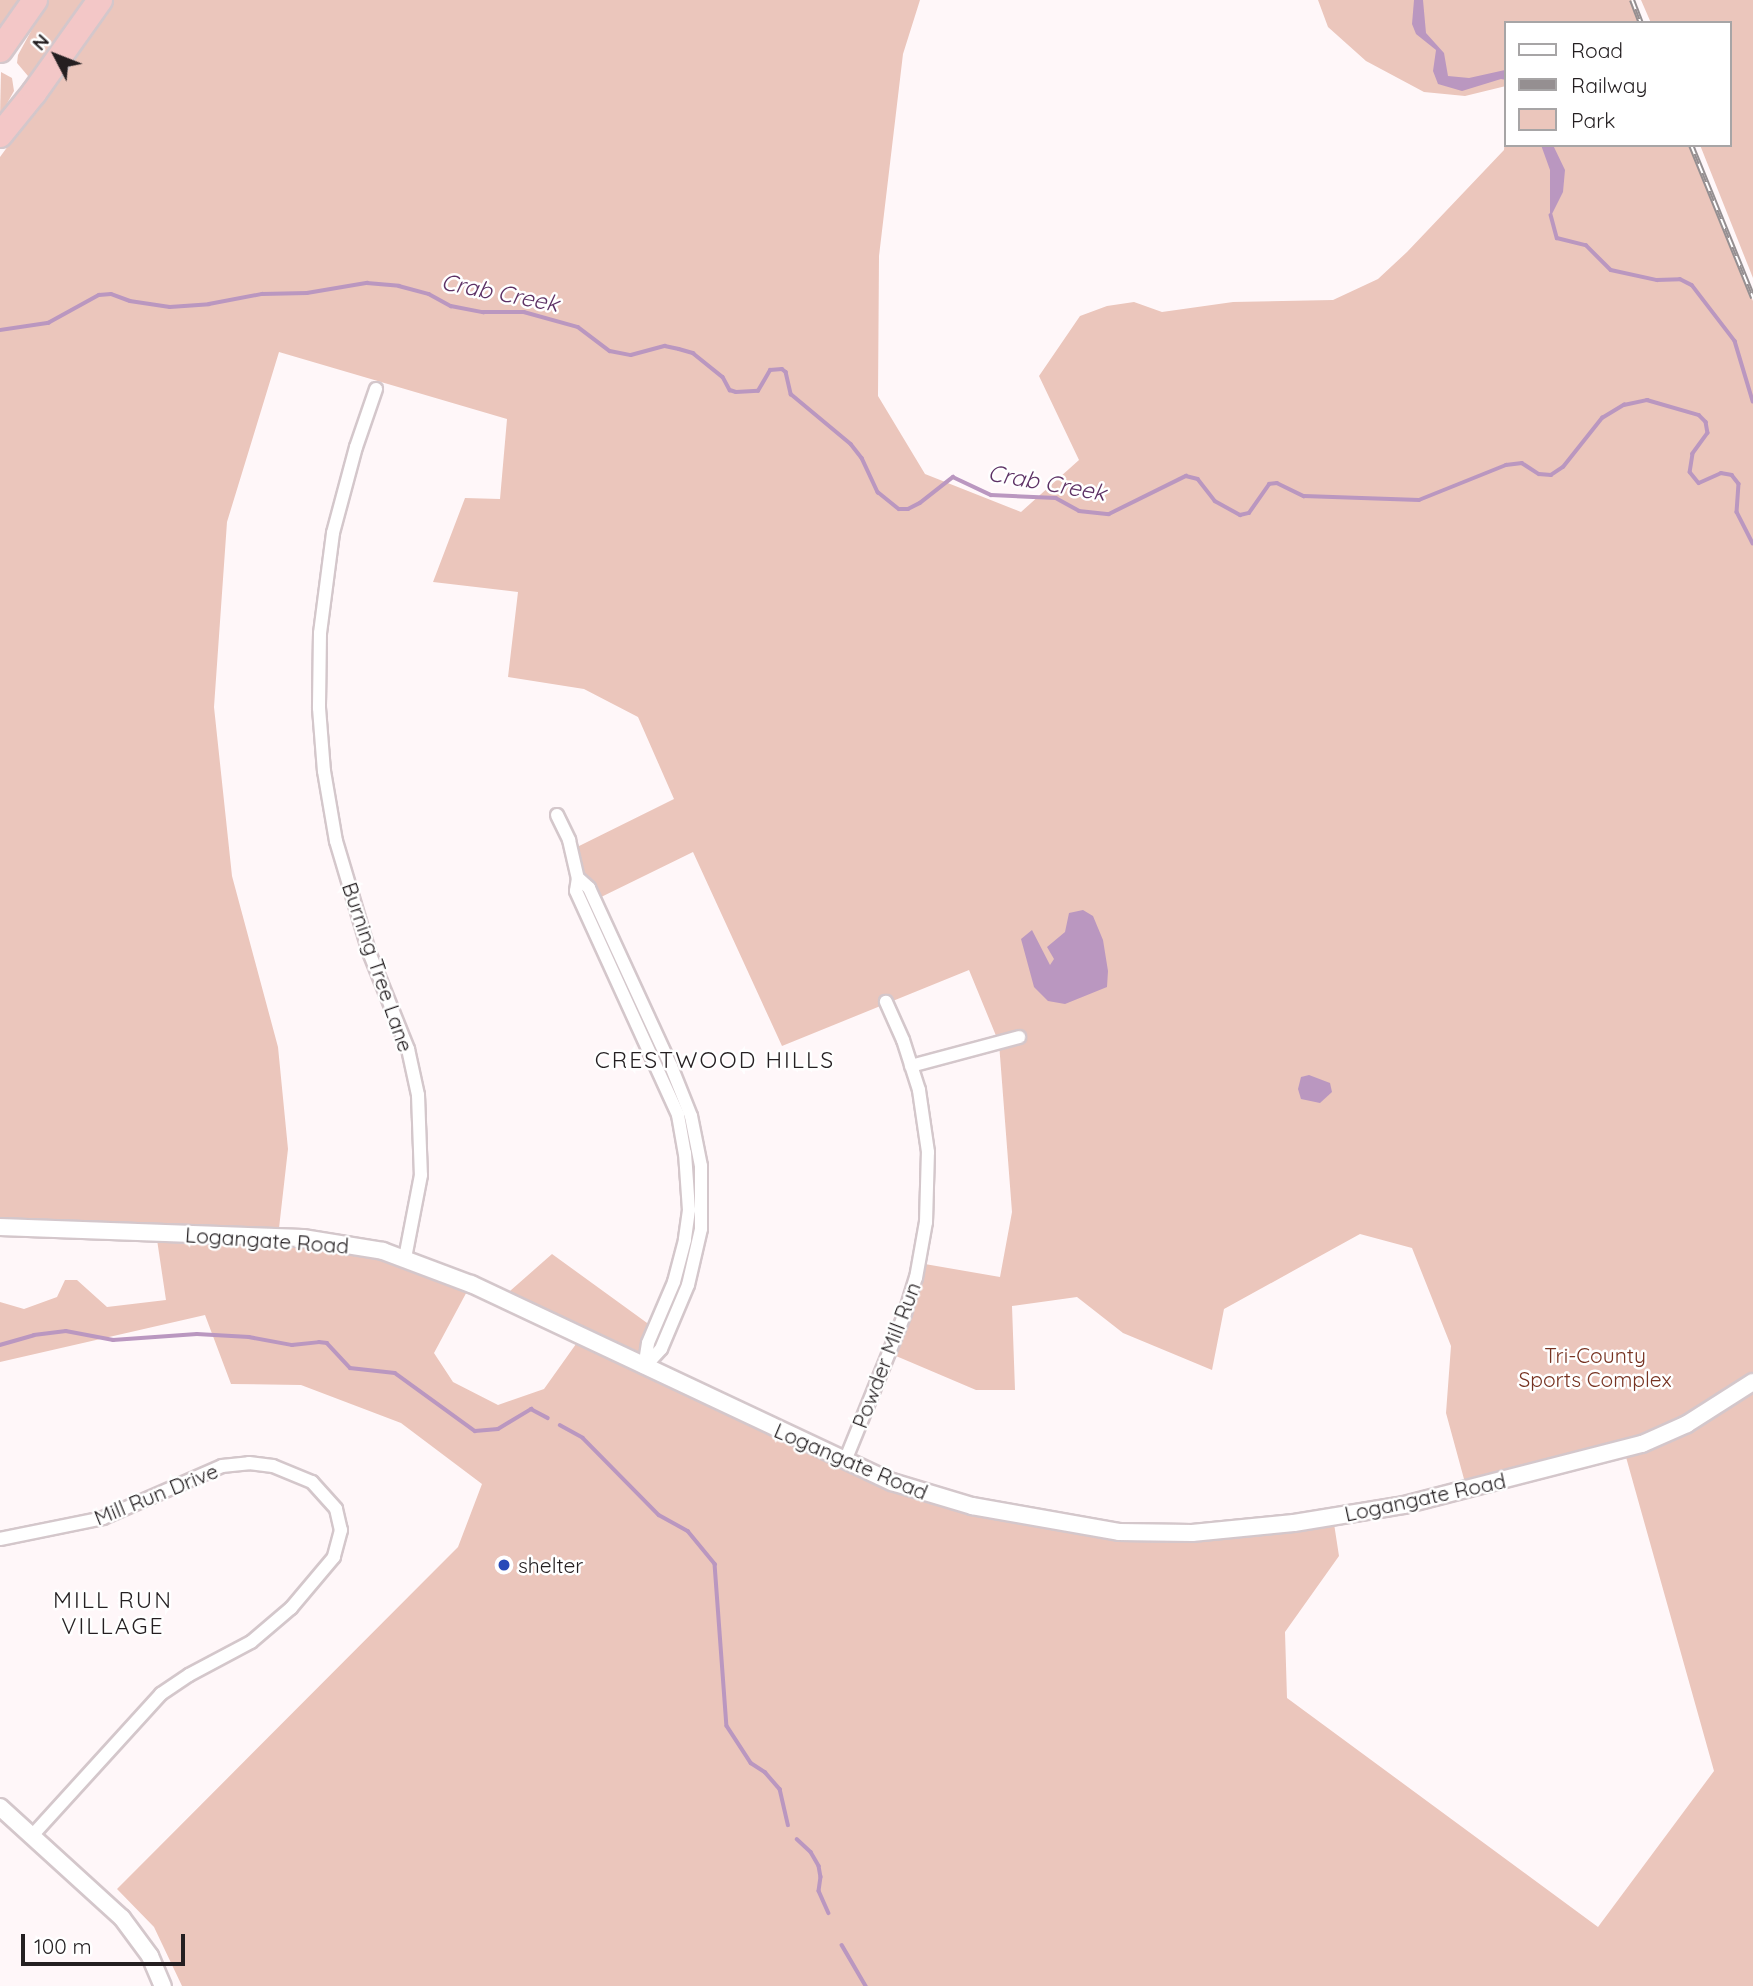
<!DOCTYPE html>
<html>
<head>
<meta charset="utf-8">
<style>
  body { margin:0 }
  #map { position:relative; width:1753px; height:1986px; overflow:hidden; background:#fff7f9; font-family:Quicksand,sans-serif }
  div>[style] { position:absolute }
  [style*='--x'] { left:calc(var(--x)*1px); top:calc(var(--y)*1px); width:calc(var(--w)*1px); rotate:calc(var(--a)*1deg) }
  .green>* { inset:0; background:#ebc6bc }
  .water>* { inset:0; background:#ba97c0 }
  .stream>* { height:3.5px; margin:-1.75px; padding:0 1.75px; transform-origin:1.75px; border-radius:1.75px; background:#ba97c0 }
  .roads { filter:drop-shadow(2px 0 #d4c7cb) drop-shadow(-2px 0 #d4c7cb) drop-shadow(0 2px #d4c7cb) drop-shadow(0 -2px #d4c7cb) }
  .minor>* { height:12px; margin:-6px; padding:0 6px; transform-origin:6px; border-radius:6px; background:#fff }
  .tertiary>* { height:16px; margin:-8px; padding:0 8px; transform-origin:8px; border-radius:8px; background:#fff }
  .motorway>* { height:24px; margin:-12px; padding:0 12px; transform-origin:12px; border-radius:12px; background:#f3c7c7 }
  .rail>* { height:6px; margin-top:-3px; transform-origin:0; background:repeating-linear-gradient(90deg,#fff 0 10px,#958f91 0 20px); box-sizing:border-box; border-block:2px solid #958f91 }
  .dots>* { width:19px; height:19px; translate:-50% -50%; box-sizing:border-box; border:4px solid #fff; border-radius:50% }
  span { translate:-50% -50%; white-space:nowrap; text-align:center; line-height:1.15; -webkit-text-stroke:5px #fff; paint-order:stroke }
  .street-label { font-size:21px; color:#241f21 }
  .park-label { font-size:21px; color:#732 }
  .poi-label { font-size:21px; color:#241f21 }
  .left { translate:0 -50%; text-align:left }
  .water-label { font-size:23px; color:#5d3165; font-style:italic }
  .neighbourhood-label { font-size:23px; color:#241f21; letter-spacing:2px }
  .legend { position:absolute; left:1504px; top:21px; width:228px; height:126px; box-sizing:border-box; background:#fff; border:2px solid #a7a5a6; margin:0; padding:9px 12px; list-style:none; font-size:21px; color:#241f21 }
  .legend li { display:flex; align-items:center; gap:14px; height:35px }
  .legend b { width:35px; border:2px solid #a7a5a6 }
  .north { position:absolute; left:21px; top:21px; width:70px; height:70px; -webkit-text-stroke:5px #fff; paint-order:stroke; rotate:312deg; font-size:19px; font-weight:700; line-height:28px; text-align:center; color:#241f21 }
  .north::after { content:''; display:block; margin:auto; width:24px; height:32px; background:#241f21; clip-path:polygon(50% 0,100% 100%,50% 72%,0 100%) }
  .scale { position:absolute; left:21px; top:1934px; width:164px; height:32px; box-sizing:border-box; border:4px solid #241f21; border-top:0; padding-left:9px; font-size:21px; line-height:24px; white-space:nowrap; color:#241f21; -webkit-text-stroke:5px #fff; paint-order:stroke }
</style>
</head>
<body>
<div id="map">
  <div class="green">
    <i style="clip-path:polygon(0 0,19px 0,0 28px)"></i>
    <i style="clip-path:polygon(48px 0,91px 0,32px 77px,28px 76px,17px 63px,18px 55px)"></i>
    <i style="clip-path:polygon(evenodd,114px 0,920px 0,903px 54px,879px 256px,878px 396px,925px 474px,1021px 512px,1079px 460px,1039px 376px,1080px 316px,1107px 306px,1134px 302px,1162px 312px,1233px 302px,1333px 300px,1378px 279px,1407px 252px,1504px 150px,1506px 125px,1506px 145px,1690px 145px,1753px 301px,1753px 1986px,182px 1986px,154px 1927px,117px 1889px,458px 1547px,482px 1484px,401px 1423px,301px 1385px,231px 1384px,205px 1315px,0 1362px,0 1302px,24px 1309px,57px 1297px,65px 1280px,77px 1280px,107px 1307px,166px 1300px,156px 1233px,0 1227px,0 157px,114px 0,279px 352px,507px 419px,500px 499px,465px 498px,433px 582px,518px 592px,508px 677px,584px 689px,638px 717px,674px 799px,571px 850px,595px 900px,693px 852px,782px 1046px,969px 970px,999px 1043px,1012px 1212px,1000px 1277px,919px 1263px,889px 1353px,976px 1390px,1015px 1390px,1012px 1306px,1077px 1297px,1123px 1333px,1212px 1370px,1224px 1309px,1360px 1234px,1412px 1248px,1451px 1346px,1446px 1413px,1467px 1490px,1624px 1450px,1714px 1771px,1598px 1927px,1287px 1698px,1285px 1632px,1339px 1556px,1333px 1517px,1119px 1532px,892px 1482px,645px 1367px,654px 1328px,552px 1254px,501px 1299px,581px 1337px,544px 1389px,498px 1405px,453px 1382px,434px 1353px,471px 1284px,324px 1240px,278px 1237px,288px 1149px,278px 1047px,232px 876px,214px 707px,227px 522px,279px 352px)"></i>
    <i style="clip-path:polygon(1318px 0,1632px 0,1641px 23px,1506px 23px,1506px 86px,1465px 96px,1424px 92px,1366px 61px,1328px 27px)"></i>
    <i style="clip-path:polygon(1641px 0,1753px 0,1753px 278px,1700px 145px,1730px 145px,1730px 23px,1651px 23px)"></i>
    <i style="clip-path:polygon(1px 72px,12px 78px,14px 91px,0 116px)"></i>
  </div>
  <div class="water">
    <i style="clip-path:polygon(1414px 0,1423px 0,1426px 33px,1444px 53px,1448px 76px,1469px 78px,1505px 70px,1506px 80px,1501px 79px,1462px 91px,1438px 84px,1433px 71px,1436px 50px,1416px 34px,1412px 24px)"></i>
    <i style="clip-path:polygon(1541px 145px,1553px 145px,1565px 170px,1563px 192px,1550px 218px,1550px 170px)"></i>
    <i style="clip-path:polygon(1083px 910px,1093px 916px,1103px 940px,1108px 971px,1107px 987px,1065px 1004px,1048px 1001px,1034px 987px,1021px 939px,1032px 930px,1050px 965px,1054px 959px,1047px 947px,1065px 932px,1069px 913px)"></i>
    <i style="clip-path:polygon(1309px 1075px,1330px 1083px,1332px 1092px,1320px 1103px,1301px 1099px,1298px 1089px,1301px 1077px)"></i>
  </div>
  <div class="stream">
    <i style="--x:1551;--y:215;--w:24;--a:75"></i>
    <i style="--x:1557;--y:238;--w:30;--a:14"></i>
    <i style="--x:1586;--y:245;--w:35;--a:45"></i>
    <i style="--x:1611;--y:270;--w:47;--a:12.3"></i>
    <i style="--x:1657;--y:280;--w:23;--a:-2"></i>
    <i style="--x:1680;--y:279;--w:13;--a:27"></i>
    <i style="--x:1692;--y:285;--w:71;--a:52.5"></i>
    <i style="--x:1735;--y:341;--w:63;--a:73.3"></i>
    <i style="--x:0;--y:330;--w:49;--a:-8.3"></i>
    <i style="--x:48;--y:323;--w:58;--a:-28.8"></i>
    <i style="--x:99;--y:295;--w:12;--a:-5"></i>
    <i style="--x:111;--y:294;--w:20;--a:20"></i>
    <i style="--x:130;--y:301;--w:40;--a:8.5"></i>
    <i style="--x:170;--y:307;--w:39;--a:-4"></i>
    <i style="--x:209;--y:304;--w:54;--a:-10.7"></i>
    <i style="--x:262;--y:294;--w:45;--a:-1.3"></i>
    <i style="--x:307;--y:293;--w:61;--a:-9.5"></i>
    <i style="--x:367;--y:283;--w:32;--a:5"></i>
    <i style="--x:399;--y:286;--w:31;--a:15"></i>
    <i style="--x:429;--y:294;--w:25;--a:29"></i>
    <i style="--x:451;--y:306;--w:33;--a:11"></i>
    <i style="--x:483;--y:312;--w:41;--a:0"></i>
    <i style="--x:524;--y:312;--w:56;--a:15.5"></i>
    <i style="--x:578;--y:327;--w:40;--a:37"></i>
    <i style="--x:610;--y:351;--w:21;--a:11"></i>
    <i style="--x:631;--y:355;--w:35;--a:-15"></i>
    <i style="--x:665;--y:346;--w:14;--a:12"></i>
    <i style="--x:679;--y:349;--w:15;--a:16"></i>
    <i style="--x:693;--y:353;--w:38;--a:39"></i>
    <i style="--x:723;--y:377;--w:15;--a:62"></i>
    <i style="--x:730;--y:390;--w:6;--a:18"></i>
    <i style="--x:736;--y:392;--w:22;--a:-3"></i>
    <i style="--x:758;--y:391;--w:24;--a:-60"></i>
    <i style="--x:770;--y:370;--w:12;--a:-5"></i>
    <i style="--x:782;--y:369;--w:5;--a:37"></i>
    <i style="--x:786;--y:372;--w:23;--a:77"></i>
    <i style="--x:791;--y:394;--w:78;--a:39.8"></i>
    <i style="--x:851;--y:444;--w:18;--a:52"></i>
    <i style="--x:862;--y:458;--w:38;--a:65"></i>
    <i style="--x:878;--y:492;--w:27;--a:39"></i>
    <i style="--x:899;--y:509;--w:9;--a:0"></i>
    <i style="--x:908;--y:509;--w:13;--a:-27"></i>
    <i style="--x:920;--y:503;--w:42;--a:-38.2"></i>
    <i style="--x:953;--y:477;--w:42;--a:25.3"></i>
    <i style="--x:991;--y:495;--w:65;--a:2.6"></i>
    <i style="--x:1056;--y:498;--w:26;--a:29"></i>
    <i style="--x:1079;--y:511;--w:30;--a:6"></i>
    <i style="--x:1109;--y:514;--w:86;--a:-26.3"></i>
    <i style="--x:1186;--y:476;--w:12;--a:14"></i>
    <i style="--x:1198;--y:479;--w:28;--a:52"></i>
    <i style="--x:1215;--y:501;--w:29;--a:29"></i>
    <i style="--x:1240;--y:515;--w:9;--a:-13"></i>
    <i style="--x:1249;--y:513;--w:35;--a:-55"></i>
    <i style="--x:1269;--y:484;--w:8;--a:-7"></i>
    <i style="--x:1277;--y:483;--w:30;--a:26"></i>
    <i style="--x:1304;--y:496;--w:115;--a:2"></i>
    <i style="--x:1419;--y:500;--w:94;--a:-21.9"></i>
    <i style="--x:1506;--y:465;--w:16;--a:-7"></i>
    <i style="--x:1522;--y:463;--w:20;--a:33"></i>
    <i style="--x:1539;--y:474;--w:12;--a:5"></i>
    <i style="--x:1551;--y:475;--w:14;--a:-34"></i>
    <i style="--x:1563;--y:467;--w:63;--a:-51.5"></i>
    <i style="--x:1602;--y:418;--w:26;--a:-31"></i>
    <i style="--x:1624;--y:405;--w:24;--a:-12"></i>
    <i style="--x:1647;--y:400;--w:54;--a:16.1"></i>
    <i style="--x:1699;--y:415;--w:10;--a:45"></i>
    <i style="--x:1706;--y:422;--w:11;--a:80"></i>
    <i style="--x:1708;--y:433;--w:26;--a:126"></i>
    <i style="--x:1693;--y:454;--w:18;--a:99"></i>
    <i style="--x:1690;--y:472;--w:14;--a:51"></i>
    <i style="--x:1699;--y:483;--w:24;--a:-24"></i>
    <i style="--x:1721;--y:473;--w:11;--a:10"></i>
    <i style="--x:1732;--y:475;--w:11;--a:52"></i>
    <i style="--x:1739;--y:484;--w:28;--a:94"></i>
    <i style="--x:1737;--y:512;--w:35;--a:63"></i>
    <i style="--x:0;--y:1345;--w:35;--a:-16"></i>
    <i style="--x:34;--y:1335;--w:32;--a:-7"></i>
    <i style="--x:66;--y:1331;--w:48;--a:10.8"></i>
    <i style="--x:113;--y:1340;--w:84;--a:-4.1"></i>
    <i style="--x:197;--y:1334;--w:52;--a:3.3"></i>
    <i style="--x:249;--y:1337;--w:44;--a:10.5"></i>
    <i style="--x:292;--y:1345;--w:27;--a:-6"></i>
    <i style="--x:319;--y:1342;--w:8;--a:7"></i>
    <i style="--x:327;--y:1343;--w:34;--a:47"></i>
    <i style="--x:350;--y:1368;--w:45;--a:6.3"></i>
    <i style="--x:395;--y:1373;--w:99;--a:35.9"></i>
    <i style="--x:475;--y:1431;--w:23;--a:-5"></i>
    <i style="--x:498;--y:1429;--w:39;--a:-31"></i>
    <i style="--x:531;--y:1409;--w:19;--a:28"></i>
    <i style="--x:560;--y:1425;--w:26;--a:29"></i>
    <i style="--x:583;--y:1438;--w:108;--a:45.4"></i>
    <i style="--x:659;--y:1515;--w:33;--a:29"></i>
    <i style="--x:688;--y:1531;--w:43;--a:50.7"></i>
    <i style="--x:715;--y:1564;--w:162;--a:85.8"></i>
    <i style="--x:727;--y:1726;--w:44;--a:57"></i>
    <i style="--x:751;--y:1763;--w:17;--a:33"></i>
    <i style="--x:765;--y:1772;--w:23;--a:49"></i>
    <i style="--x:780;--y:1789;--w:37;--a:77"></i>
    <i style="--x:797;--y:1839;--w:19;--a:43"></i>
    <i style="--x:811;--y:1852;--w:16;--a:60"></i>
    <i style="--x:819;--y:1866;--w:11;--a:80"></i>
    <i style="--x:821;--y:1877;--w:14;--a:98"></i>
    <i style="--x:819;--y:1891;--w:24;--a:66"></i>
    <i style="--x:842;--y:1945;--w:48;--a:59.7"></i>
  </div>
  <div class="roads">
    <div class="minor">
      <i style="--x:376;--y:389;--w:61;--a:109"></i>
      <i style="--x:356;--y:447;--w:89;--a:105"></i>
      <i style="--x:333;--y:533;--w:101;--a:97.4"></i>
      <i style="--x:320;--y:633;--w:75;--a:90.8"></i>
      <i style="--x:319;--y:708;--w:63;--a:85.5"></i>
      <i style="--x:324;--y:771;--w:71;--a:80.3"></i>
      <i style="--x:336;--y:841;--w:116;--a:73.4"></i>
      <i style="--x:369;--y:952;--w:105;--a:68.1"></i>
      <i style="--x:408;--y:1049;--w:47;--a:77.7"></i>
      <i style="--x:418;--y:1095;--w:80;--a:87.9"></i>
      <i style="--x:421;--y:1175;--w:85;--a:100.9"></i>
      <i style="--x:557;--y:815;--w:28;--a:64"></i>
      <i style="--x:569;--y:840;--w:39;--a:77"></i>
      <i style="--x:578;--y:878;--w:13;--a:99"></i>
      <i style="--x:576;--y:891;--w:246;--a:65.5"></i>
      <i style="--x:678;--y:1115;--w:39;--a:80"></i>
      <i style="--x:685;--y:1153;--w:57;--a:86"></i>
      <i style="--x:689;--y:1210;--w:30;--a:98"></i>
      <i style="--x:685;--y:1240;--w:43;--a:104.7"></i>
      <i style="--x:674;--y:1282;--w:66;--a:113.1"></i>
      <i style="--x:648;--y:1343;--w:24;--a:99"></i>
      <i style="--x:578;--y:878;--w:15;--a:42"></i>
      <i style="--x:589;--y:888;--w:196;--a:65.3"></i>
      <i style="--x:671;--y:1066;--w:54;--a:68.2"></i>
      <i style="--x:691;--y:1116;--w:51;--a:78.7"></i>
      <i style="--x:701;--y:1166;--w:63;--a:90"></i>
      <i style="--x:701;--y:1229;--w:57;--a:103.1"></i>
      <i style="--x:688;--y:1285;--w:69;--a:112.9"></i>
      <i style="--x:661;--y:1349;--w:25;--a:133"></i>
      <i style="--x:911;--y:1066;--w:112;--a:-15"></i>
      <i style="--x:845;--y:1461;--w:160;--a:-67.9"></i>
      <i style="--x:905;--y:1313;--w:37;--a:-73"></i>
      <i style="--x:916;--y:1278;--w:57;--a:-79.9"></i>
      <i style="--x:926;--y:1222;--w:70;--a:-88.4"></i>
      <i style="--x:928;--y:1152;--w:63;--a:-98.3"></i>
      <i style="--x:919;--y:1090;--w:52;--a:-107.7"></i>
      <i style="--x:903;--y:1040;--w:42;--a:-114.1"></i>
      <i style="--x:0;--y:1539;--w:105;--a:-11.5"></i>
      <i style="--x:103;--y:1518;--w:130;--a:-23.6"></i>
      <i style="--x:222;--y:1466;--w:27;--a:-6"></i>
      <i style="--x:249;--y:1463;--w:24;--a:7"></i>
      <i style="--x:273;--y:1466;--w:42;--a:22.3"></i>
      <i style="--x:312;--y:1482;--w:36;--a:48"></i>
      <i style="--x:336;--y:1509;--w:22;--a:77"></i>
      <i style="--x:341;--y:1530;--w:28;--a:105"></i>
      <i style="--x:334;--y:1557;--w:67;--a:130.1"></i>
      <i style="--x:291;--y:1608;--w:52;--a:139.6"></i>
      <i style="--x:251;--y:1642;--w:70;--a:152"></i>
      <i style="--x:189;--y:1675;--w:34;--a:146"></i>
      <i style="--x:161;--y:1694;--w:192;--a:132.3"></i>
    </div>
    <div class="tertiary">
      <i style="--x:0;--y:1227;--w:303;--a:2.1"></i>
      <i style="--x:303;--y:1238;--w:81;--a:9.2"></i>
      <i style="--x:383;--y:1251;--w:94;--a:20.6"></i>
      <i style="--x:471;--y:1284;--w:465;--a:25.2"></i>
      <i style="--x:892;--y:1482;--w:84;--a:16.7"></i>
      <i style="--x:972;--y:1506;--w:149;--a:10"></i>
      <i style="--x:1119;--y:1532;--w:73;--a:0.8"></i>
      <i style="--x:1192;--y:1533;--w:102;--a:-5.6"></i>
      <i style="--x:1294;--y:1523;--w:111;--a:-9.3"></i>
      <i style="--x:1404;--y:1505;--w:246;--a:-14.4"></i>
      <i style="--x:1642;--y:1444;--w:49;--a:-24"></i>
      <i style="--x:1687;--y:1424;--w:78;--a:-32.5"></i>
      <i style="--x:0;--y:1807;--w:165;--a:42.3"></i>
      <i style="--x:122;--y:1918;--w:47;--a:53.6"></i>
      <i style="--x:150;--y:1956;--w:33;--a:67"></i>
    </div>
    <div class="motorway">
      <i style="--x:0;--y:50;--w:61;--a:-55"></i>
      <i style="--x:0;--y:135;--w:54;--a:-51"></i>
      <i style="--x:34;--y:93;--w:114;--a:-54.6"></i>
    </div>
  </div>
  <div class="rail">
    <i style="--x:1632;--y:0;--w:25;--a:69"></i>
    <i style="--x:1691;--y:145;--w:165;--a:67.9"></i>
  </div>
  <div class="dots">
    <i style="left:504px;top:1565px;background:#2749b8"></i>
  </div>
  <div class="street-label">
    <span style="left:378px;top:967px;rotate:71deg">Burning Tree Lane</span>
    <span style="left:267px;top:1240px;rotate:4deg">Logangate Road</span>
    <span style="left:886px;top:1355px;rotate:-69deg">Powder Mill Run</span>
    <span style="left:851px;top:1461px;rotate:23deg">Logangate Road</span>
    <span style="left:156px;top:1494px;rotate:-22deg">Mill Run Drive</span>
    <span style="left:1425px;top:1497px;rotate:-12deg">Logangate Road</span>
  </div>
  <div class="park-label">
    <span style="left:1595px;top:1367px">Tri-County<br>Sports Complex</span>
  </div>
  <div class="poi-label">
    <span class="left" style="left:518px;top:1565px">shelter</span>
  </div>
  <div class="water-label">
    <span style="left:500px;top:293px;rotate:11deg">Crab Creek</span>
    <span style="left:1047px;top:483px;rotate:10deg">Crab Creek</span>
  </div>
  <div class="neighbourhood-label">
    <span style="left:715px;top:1060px">CRESTWOOD HILLS</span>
    <span style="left:113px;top:1613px">MILL RUN<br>VILLAGE</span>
  </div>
  <ul class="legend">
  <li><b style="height:9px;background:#fff"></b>Road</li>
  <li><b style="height:9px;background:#958f91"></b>Railway</li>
  <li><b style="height:19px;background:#ebc6bc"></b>Park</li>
  </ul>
  <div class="north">N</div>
  <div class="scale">100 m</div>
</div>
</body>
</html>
